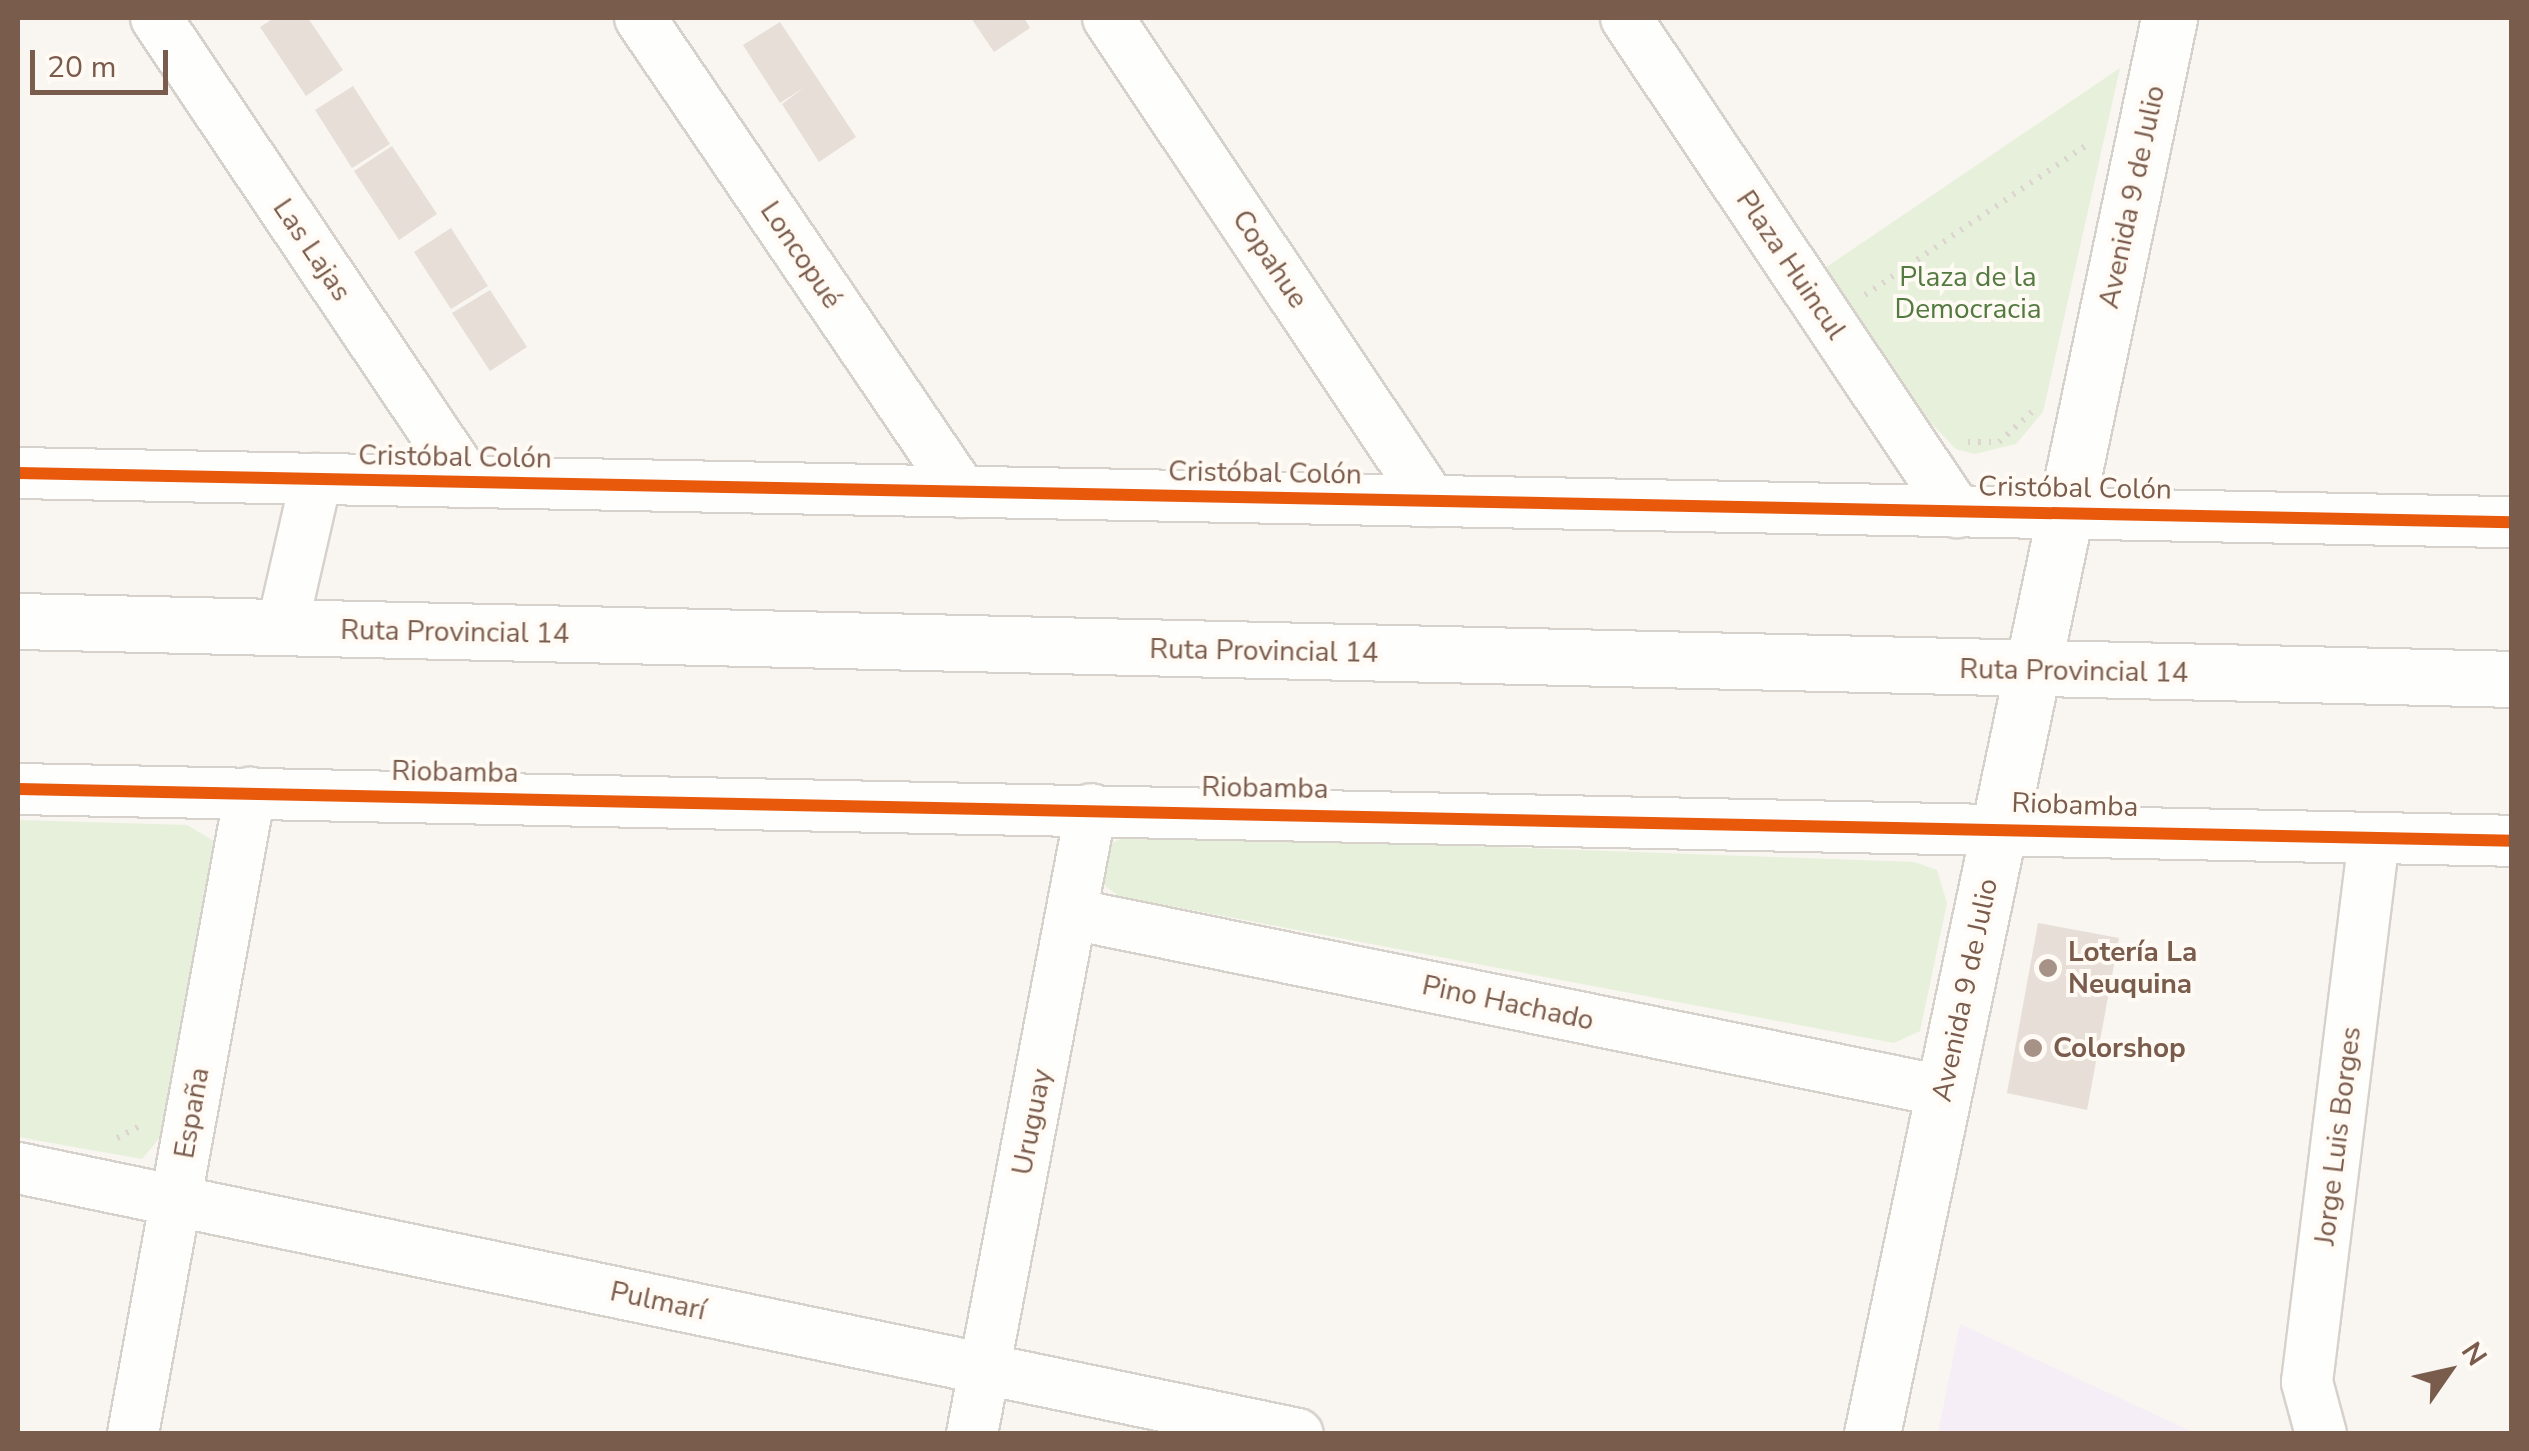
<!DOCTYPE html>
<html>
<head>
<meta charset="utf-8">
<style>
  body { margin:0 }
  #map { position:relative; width:2529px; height:1451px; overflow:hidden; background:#f9f5f0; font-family:"Nunito Sans",sans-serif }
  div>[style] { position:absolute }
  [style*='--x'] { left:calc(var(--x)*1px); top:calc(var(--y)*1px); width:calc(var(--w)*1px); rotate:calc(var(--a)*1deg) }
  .education>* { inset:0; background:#f6eef6 }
  .green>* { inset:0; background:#e7f0db }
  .building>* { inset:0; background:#e6ded7 }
  .path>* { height:6px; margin-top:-3px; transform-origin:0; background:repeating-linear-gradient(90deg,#dcd5d0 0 2.5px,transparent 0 10.5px) }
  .roads { filter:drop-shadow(2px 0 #d7d1cb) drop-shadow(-2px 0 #d7d1cb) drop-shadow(0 2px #d7d1cb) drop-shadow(0 -2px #d7d1cb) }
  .street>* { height:50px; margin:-25px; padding:0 25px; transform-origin:25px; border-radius:25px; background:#fefefd }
  .secondary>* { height:55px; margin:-27.5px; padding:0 27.5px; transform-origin:27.5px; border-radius:27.5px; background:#fefefd }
  .cycleway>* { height:12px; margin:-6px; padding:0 6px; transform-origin:6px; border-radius:6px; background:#e8590c }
  .dots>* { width:28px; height:28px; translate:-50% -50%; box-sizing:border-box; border:5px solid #fffaf3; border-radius:50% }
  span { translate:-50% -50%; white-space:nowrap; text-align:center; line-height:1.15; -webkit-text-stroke:8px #fffaf3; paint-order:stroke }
  .street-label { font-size:28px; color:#7a5c4d }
  .park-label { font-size:28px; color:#537a41 }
  .poi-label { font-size:28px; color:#7a5c4d; font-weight:700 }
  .left { translate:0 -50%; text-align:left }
  .frame { position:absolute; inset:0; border:20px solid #7a5c4d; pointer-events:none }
  .north { position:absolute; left:2399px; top:1321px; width:100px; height:100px; -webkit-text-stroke:8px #fffaf3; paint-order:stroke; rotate:56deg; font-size:28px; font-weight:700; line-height:40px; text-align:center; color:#7a5c4d }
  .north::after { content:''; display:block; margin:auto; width:35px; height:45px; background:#7a5c4d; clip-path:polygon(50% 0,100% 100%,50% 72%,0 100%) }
  .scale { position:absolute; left:30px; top:50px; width:138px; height:45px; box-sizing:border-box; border:5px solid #7a5c4d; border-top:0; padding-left:12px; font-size:30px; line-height:35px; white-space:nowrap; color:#7a5c4d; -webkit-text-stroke:8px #fffaf3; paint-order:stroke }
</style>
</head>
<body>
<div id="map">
  <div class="education">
    <i style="clip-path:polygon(1960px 1324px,2195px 1433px,1938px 1433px)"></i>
  </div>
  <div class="green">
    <i style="clip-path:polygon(2120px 68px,2043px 412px,2016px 444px,1974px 454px,1956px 449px,1929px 421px,1825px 268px)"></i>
    <i style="clip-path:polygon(18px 820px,187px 825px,219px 844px,163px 1134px,142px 1159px,18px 1137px)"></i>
    <i style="clip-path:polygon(1133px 834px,1914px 862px,1937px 870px,1947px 903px,1920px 1031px,1894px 1043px,1118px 896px,1101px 882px,1102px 847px)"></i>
  </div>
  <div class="building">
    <i style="clip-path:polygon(274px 18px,308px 18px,343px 70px,306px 96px,260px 27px)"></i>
    <i style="clip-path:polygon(971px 18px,1024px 18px,1030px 28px,994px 52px)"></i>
    <i style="clip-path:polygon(780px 22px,856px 137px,819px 162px,782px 104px,805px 87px,780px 103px,743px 45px)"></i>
    <i style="clip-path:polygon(353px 86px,390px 144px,352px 168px,315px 110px)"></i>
    <i style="clip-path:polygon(392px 146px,437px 214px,399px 240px,354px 171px)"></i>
    <i style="clip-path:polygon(451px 228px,488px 286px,451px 309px,414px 252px)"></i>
    <i style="clip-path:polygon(490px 290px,527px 347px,490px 371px,452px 313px)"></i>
    <i style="clip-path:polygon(2038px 923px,2119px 938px,2087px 1110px,2007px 1093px)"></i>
  </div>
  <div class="path">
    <i style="--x:1865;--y:295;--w:273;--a:-34.1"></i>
    <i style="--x:1968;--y:442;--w:31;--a:0"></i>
    <i style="--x:1999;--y:442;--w:45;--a:-42.3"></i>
    <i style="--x:117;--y:1138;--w:27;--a:-28"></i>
  </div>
  <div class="roads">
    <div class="street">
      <i style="--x:156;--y:18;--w:559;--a:56.08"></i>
      <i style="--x:640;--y:18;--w:573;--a:55.81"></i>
      <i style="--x:1108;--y:18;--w:581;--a:56.23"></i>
      <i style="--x:1626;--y:18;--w:595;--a:56.18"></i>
      <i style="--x:18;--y:473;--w:2494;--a:1.13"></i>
      <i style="--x:282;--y:628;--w:153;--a:-77.1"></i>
      <i style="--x:18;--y:789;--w:2495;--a:1.19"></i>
      <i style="--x:1072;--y:914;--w:889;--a:11.49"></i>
      <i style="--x:18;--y:1168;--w:1307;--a:11.74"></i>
      <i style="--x:133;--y:1434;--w:652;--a:-79.66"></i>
      <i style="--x:972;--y:1434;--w:636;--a:-79.22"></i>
      <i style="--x:2321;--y:1434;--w:54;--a:-105.1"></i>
      <i style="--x:2307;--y:1382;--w:547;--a:-82.97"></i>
    </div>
    <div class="secondary">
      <i style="--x:18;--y:621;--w:2495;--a:1.33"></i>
      <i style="--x:1872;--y:1434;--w:1447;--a:-78.15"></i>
    </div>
  </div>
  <div class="cycleway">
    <i style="--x:18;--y:473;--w:2494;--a:1.13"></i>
    <i style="--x:18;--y:789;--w:2495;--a:1.19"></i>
  </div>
  <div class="dots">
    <i style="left:2048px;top:968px;background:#a69286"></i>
    <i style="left:2033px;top:1048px;background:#a69286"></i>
  </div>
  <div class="street-label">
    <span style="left:2132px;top:197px;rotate:-78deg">Avenida 9 de Julio</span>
    <span style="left:312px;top:250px;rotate:56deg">Las Lajas</span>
    <span style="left:801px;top:255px;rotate:56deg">Loncopué</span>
    <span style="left:1270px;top:259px;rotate:56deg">Copahue</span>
    <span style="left:1791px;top:265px;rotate:56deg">Plaza Huincul</span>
    <span style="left:455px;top:457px;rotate:1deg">Cristóbal Colón</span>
    <span style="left:1265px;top:473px;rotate:1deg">Cristóbal Colón</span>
    <span style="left:2075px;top:488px;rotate:1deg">Cristóbal Colón</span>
    <span style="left:455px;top:632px;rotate:1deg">Ruta Provincial 14</span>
    <span style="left:1264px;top:651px;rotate:1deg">Ruta Provincial 14</span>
    <span style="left:2074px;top:671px;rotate:1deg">Ruta Provincial 14</span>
    <span style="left:455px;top:772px;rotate:1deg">Riobamba</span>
    <span style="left:1265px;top:788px;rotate:1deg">Riobamba</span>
    <span style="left:2075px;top:805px;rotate:2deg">Riobamba</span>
    <span style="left:1965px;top:990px;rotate:-78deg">Avenida 9 de Julio</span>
    <span style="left:1508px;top:1003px;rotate:12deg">Pino Hachado</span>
    <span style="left:192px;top:1113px;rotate:-80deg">España</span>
    <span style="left:1032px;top:1122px;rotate:-79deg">Uruguay</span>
    <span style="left:2338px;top:1136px;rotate:-83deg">Jorge Luis Borges</span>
    <span style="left:658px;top:1301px;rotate:12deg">Pulmarí</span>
  </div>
  <div class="park-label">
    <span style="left:1968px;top:293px">Plaza de la<br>Democracia</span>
  </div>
  <div class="poi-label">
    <span class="left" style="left:2068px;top:968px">Lotería La<br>Neuquina</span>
    <span class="left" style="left:2053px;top:1048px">Colorshop</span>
  </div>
  <div class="frame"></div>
  <div class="north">N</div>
  <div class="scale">20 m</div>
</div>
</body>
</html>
